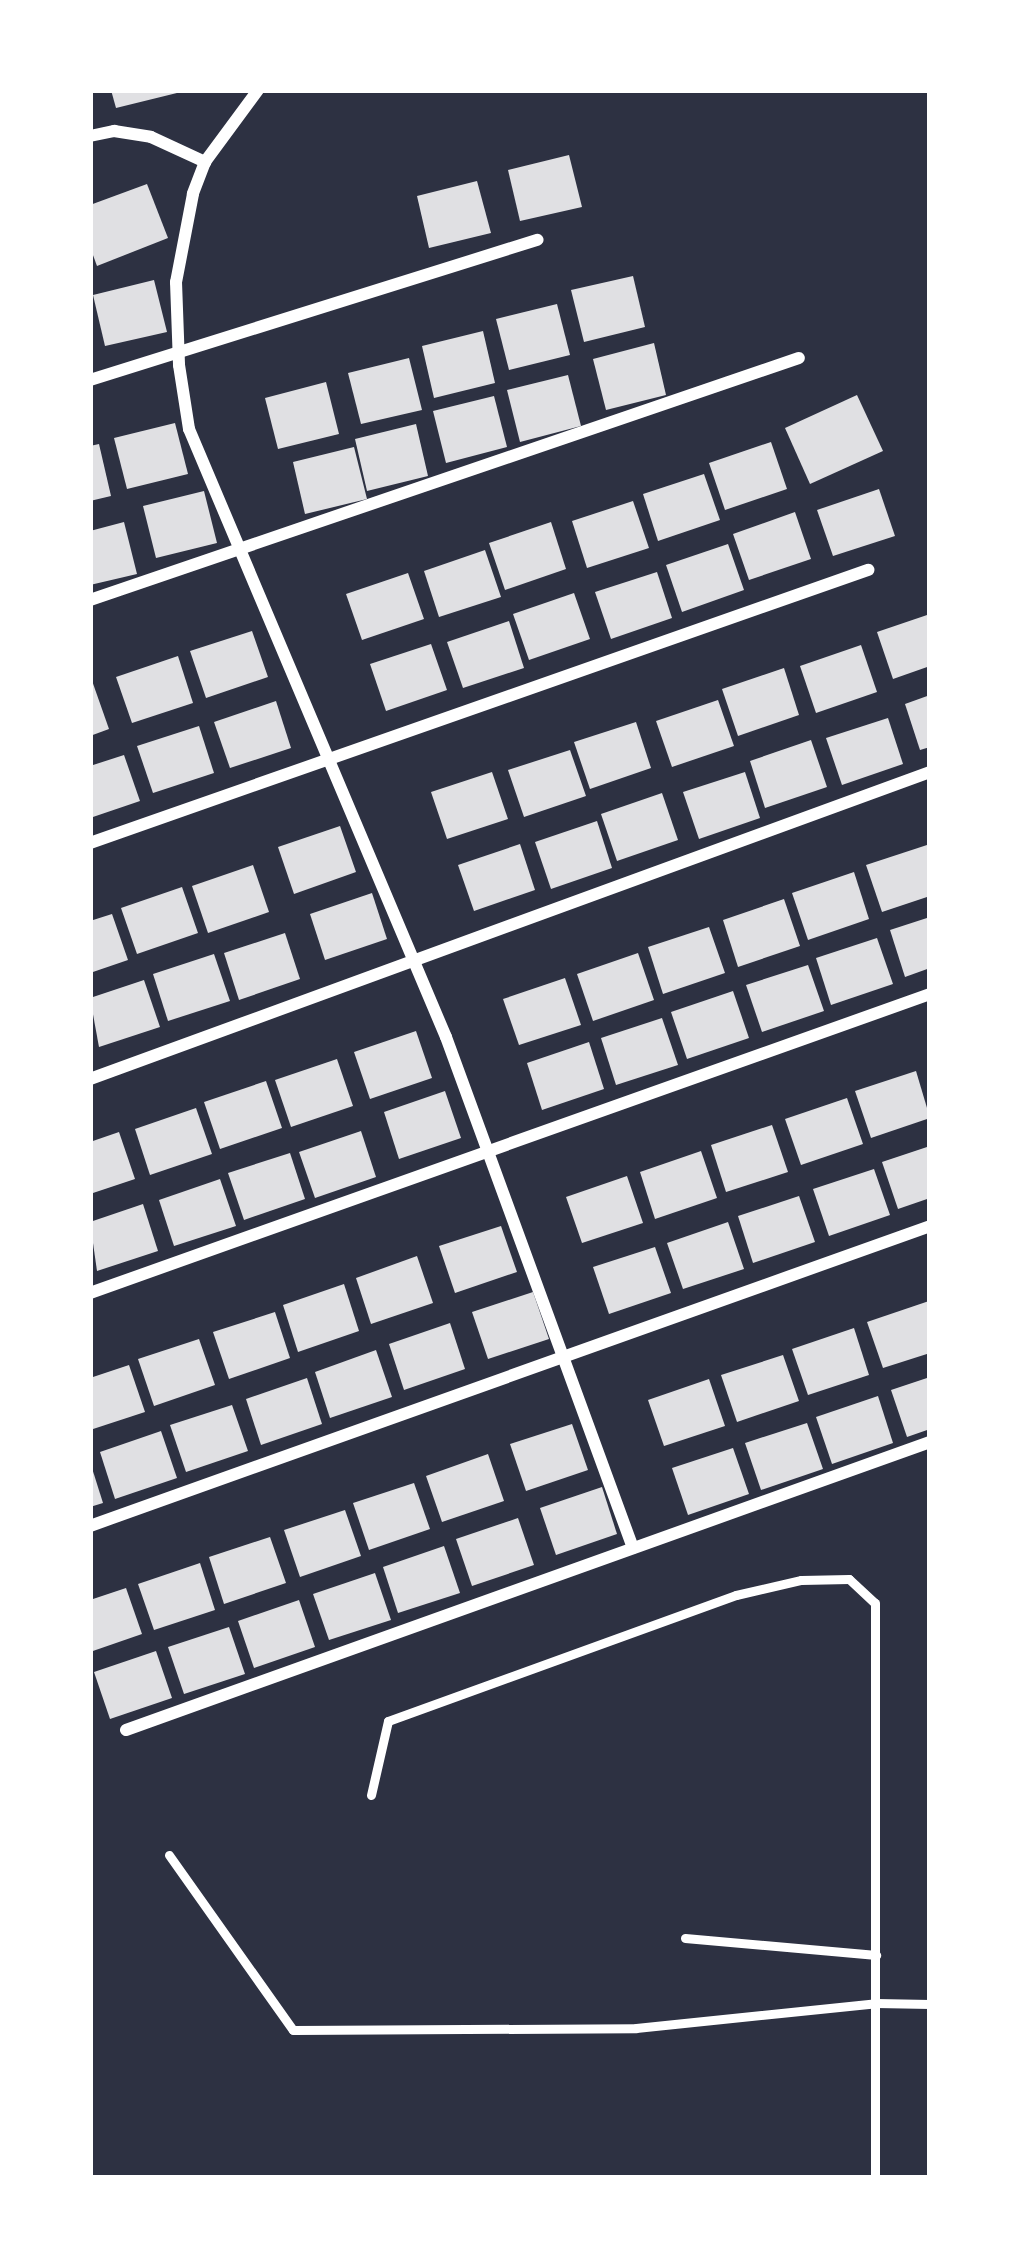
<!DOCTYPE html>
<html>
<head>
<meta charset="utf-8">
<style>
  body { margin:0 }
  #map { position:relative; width:1020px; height:2268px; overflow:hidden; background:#2d3142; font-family:Raleway,sans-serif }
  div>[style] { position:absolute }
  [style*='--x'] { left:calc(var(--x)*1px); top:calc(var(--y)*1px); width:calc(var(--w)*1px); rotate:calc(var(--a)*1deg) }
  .building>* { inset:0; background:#e0e0e3 }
  .service>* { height:9px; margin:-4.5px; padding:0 4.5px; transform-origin:4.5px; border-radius:4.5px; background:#fff }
  .minor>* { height:12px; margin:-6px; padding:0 6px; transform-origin:6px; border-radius:6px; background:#fff }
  span { translate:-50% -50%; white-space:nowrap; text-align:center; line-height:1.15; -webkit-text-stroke:10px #fff; paint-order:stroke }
  .frame { position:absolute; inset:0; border:93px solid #fff; pointer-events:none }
</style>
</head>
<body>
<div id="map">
  <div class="building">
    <i style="clip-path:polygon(111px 90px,181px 90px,181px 92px,116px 108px)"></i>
    <i style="clip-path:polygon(569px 155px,582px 207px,520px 221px,508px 170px)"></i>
    <i style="clip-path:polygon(477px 181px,491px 233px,429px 248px,417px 196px)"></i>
    <i style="clip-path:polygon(147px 184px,168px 238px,97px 266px,90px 247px,90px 205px)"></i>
    <i style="clip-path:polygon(633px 276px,645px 327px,584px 342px,571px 290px)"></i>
    <i style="clip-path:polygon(154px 280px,167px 332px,105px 346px,93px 295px)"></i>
    <i style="clip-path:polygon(557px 304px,570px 355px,509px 370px,496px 319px)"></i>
    <i style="clip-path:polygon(483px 331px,495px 383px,434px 398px,422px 346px)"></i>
    <i style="clip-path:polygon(654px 343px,666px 395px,606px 410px,593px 359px)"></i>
    <i style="clip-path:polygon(409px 358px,422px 410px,361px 424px,348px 373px)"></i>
    <i style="clip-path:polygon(568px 375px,581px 426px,520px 442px,507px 390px)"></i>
    <i style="clip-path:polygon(326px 382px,339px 434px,278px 449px,265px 398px)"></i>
    <i style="clip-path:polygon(857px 395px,883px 451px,810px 484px,785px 428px)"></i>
    <i style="clip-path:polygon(494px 396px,507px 447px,446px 463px,433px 411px)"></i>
    <i style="clip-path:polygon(175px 423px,188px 474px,127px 489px,114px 438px)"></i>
    <i style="clip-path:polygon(416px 424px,428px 476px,367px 491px,355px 439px)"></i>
    <i style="clip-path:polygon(771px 442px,787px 489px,725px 510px,709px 463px)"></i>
    <i style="clip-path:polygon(99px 444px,111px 496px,90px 501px,90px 446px)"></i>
    <i style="clip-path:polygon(354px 447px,367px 499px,305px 514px,293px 462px)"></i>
    <i style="clip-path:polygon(704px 474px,720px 520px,658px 541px,643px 494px)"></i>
    <i style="clip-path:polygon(879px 489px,895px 536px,833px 556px,817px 510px)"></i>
    <i style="clip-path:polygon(204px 491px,217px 543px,156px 558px,143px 506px)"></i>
    <i style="clip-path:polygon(633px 501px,649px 548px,587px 568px,572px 521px)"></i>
    <i style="clip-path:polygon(795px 512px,811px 559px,749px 580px,733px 534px)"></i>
    <i style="clip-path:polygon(124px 522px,137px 574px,90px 585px,90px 531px)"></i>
    <i style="clip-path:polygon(551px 522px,566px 569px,505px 590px,489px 543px)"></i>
    <i style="clip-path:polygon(728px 544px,744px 590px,682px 612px,666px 565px)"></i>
    <i style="clip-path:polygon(485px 550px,501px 597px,439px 617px,424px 571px)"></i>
    <i style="clip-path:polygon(657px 572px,672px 618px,611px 639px,595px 592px)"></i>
    <i style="clip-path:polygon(408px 573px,424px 619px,362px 640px,346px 594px)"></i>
    <i style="clip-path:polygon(574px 593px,590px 639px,529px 660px,513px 614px)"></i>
    <i style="clip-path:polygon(930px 614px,930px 666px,893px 679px,877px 632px)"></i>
    <i style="clip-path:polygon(509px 621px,524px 668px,463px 688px,447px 642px)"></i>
    <i style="clip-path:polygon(252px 631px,268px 677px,206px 698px,190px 651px)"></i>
    <i style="clip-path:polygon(431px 644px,447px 690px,386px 711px,370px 664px)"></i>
    <i style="clip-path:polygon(861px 645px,877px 692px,816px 713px,800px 666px)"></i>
    <i style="clip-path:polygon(178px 656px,193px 703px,132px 723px,116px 677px)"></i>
    <i style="clip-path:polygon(784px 668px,799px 715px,738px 736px,722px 689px)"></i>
    <i style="clip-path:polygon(90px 675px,109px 729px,90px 736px)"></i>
    <i style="clip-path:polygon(930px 695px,930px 747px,920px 750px,905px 704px)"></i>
    <i style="clip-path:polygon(718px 700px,734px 746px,672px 767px,656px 721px)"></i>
    <i style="clip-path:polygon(276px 701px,291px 748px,230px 768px,214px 722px)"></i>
    <i style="clip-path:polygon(888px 718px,903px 764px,842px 785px,826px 738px)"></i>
    <i style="clip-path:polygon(636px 722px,651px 768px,590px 789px,574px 742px)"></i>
    <i style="clip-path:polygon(199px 726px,214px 773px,153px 793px,137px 746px)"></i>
    <i style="clip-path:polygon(811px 740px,827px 787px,765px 808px,750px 761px)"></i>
    <i style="clip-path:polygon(570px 750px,586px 796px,524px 817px,508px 770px)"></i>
    <i style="clip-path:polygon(124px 755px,140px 801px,90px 818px,90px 766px)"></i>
    <i style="clip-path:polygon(492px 772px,508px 819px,447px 839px,431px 792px)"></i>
    <i style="clip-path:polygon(745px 772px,760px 818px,699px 839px,683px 792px)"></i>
    <i style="clip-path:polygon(662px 793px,678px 840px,617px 861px,601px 814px)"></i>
    <i style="clip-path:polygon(597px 821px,612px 868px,551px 889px,535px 842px)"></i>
    <i style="clip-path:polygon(340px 826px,356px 872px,294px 894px,278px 847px)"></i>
    <i style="clip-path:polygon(520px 844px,535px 890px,474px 911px,458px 865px)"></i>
    <i style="clip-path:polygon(927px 845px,930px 896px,882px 912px,866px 865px)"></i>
    <i style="clip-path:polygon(253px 865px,269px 912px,208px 933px,192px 886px)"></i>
    <i style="clip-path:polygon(854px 872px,869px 919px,808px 940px,792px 893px)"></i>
    <i style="clip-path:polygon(182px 887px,198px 933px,137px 954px,121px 908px)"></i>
    <i style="clip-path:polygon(372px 893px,387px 939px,325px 960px,310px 914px)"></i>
    <i style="clip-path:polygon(784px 899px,800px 946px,738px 967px,723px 920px)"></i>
    <i style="clip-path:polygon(112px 914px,128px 960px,90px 973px,90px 921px)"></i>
    <i style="clip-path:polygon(930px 917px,930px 968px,905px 977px,890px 930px)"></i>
    <i style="clip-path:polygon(709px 927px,725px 973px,663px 994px,648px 947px)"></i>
    <i style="clip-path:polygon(285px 933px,300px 979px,239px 1000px,224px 953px)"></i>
    <i style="clip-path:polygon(877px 938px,893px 984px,831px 1005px,816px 958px)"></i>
    <i style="clip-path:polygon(638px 953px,654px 1000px,593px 1021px,577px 974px)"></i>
    <i style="clip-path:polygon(214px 954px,230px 1001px,168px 1021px,153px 974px)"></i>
    <i style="clip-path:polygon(808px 965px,824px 1011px,762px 1032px,746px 985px)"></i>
    <i style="clip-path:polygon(565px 978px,581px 1025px,519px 1045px,503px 999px)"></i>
    <i style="clip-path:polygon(144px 980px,160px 1027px,99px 1047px,90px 998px)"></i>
    <i style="clip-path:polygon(733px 991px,749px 1038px,687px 1059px,671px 1012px)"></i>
    <i style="clip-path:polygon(662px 1018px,678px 1065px,616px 1085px,601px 1038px)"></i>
    <i style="clip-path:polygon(416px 1031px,432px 1078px,370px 1099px,354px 1052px)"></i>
    <i style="clip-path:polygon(589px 1042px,604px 1089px,542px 1110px,527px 1063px)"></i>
    <i style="clip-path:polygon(337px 1059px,353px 1106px,291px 1127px,275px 1080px)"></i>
    <i style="clip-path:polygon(916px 1071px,930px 1118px,871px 1138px,855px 1091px)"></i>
    <i style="clip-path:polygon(266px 1081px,282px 1128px,220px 1149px,204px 1102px)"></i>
    <i style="clip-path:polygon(445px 1091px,461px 1138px,399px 1159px,384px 1112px)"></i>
    <i style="clip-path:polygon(847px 1098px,863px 1144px,801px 1165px,785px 1119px)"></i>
    <i style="clip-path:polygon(196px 1108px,212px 1154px,150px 1175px,135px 1129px)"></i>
    <i style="clip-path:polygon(772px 1125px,788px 1172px,726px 1192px,711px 1145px)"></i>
    <i style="clip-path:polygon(361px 1131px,376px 1177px,315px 1198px,299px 1152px)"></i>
    <i style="clip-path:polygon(119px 1132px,135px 1179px,90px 1194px,90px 1142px)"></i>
    <i style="clip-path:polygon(930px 1146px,930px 1198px,898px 1209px,882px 1162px)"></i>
    <i style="clip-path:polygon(701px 1151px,717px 1198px,655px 1219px,640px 1172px)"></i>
    <i style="clip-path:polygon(290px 1153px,305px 1199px,244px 1220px,228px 1173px)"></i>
    <i style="clip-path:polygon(874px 1169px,890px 1215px,829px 1236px,813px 1189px)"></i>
    <i style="clip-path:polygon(627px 1176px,643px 1223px,582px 1243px,566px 1197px)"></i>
    <i style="clip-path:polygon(220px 1179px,236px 1226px,174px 1246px,159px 1200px)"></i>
    <i style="clip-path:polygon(799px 1196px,815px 1242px,753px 1263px,738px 1216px)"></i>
    <i style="clip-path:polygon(143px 1204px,158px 1251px,97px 1271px,90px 1222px)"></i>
    <i style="clip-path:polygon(728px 1222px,744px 1269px,683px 1289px,667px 1243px)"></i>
    <i style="clip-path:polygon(501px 1226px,517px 1272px,455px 1293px,439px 1246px)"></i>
    <i style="clip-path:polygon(655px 1247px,671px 1293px,609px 1314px,593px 1267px)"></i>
    <i style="clip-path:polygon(417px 1256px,433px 1303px,371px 1324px,356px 1278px)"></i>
    <i style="clip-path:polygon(344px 1284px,359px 1331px,298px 1352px,283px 1305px)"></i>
    <i style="clip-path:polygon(533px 1292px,549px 1339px,488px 1359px,472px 1312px)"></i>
    <i style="clip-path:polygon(929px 1301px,930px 1353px,883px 1368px,867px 1322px)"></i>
    <i style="clip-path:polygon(275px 1312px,290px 1358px,229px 1379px,213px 1332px)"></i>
    <i style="clip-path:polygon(450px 1323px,465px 1369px,404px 1390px,389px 1344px)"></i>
    <i style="clip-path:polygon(854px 1328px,869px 1375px,808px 1395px,792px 1349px)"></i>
    <i style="clip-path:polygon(199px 1339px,215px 1385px,154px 1406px,138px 1359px)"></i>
    <i style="clip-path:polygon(376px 1350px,392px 1397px,330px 1418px,315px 1372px)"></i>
    <i style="clip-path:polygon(783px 1355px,799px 1401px,737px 1422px,721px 1375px)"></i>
    <i style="clip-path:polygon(129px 1365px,145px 1412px,90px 1430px,90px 1378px)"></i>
    <i style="clip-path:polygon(930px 1377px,930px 1429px,907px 1437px,891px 1390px)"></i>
    <i style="clip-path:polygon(307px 1378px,322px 1424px,261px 1445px,246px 1399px)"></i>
    <i style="clip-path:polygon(709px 1379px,725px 1426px,664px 1446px,648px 1400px)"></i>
    <i style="clip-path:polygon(878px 1396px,893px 1443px,832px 1464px,816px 1417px)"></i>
    <i style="clip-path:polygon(232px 1405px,248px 1451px,186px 1472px,170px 1425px)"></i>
    <i style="clip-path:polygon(807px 1423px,823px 1469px,761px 1490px,745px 1443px)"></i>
    <i style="clip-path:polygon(572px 1424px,588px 1470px,526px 1491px,510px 1444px)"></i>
    <i style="clip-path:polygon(161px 1431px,177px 1478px,115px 1499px,100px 1452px)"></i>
    <i style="clip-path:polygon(733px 1448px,749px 1494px,688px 1515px,672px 1468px)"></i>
    <i style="clip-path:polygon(488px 1454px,504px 1501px,442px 1522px,426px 1476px)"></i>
    <i style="clip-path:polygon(91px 1465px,103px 1503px,90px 1507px,90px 1466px)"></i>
    <i style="clip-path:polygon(414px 1483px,430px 1529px,369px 1550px,353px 1503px)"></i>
    <i style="clip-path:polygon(602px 1487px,617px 1534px,556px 1555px,540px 1508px)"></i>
    <i style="clip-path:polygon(345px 1510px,361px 1556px,300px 1577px,284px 1530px)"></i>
    <i style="clip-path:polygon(518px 1518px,534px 1565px,472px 1586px,456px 1539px)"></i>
    <i style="clip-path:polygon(270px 1537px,286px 1583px,224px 1604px,209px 1557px)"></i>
    <i style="clip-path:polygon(444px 1546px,460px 1593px,398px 1613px,383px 1567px)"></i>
    <i style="clip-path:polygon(200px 1563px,215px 1610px,154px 1630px,138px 1584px)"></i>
    <i style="clip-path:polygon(375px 1573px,391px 1620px,329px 1640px,313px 1594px)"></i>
    <i style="clip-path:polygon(126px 1588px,142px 1634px,90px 1652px,90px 1600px)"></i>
    <i style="clip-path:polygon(299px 1600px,315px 1647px,254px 1668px,238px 1621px)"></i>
    <i style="clip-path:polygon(229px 1627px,245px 1674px,184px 1694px,168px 1647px)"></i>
    <i style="clip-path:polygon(156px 1651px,172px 1698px,110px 1719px,94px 1672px)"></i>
  </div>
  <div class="service">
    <i style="--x:371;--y:1795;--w:76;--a:-77.1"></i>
    <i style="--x:388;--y:1721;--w:370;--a:-19.9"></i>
    <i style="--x:736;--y:1595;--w:67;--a:-13"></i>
    <i style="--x:801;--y:1580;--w:48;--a:-1.2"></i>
    <i style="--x:849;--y:1579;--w:35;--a:43"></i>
    <i style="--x:875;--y:1603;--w:575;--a:90"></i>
    <i style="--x:169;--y:1855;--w:214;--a:54.7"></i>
    <i style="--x:293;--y:2030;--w:343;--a:-0.3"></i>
    <i style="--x:636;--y:2028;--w:241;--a:-5.9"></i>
    <i style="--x:876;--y:2003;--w:54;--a:1.1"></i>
    <i style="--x:685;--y:1938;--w:192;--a:5.1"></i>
  </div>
  <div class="minor">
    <i style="--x:258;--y:90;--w:89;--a:126.4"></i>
    <i style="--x:205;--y:162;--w:34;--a:111"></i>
    <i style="--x:193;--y:194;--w:90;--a:100.9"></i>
    <i style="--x:176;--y:282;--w:83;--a:87.9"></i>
    <i style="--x:179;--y:365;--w:65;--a:81.1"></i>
    <i style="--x:189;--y:429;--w:660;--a:67.09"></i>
    <i style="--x:446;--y:1037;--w:544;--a:69.9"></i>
    <i style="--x:90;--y:136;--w:25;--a:-12"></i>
    <i style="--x:114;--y:131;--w:37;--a:9"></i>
    <i style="--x:151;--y:137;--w:60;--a:24.8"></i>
    <i style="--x:90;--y:380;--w:469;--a:-17.4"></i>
    <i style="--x:90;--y:600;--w:749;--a:-18.85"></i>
    <i style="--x:90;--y:843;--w:825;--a:-19.34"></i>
    <i style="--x:90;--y:1079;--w:894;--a:-20.08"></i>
    <i style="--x:90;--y:1293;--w:892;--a:-19.59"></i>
    <i style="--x:90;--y:1526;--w:892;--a:-19.65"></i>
    <i style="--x:126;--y:1730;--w:854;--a:-19.71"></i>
  </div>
  <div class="frame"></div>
</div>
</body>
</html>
